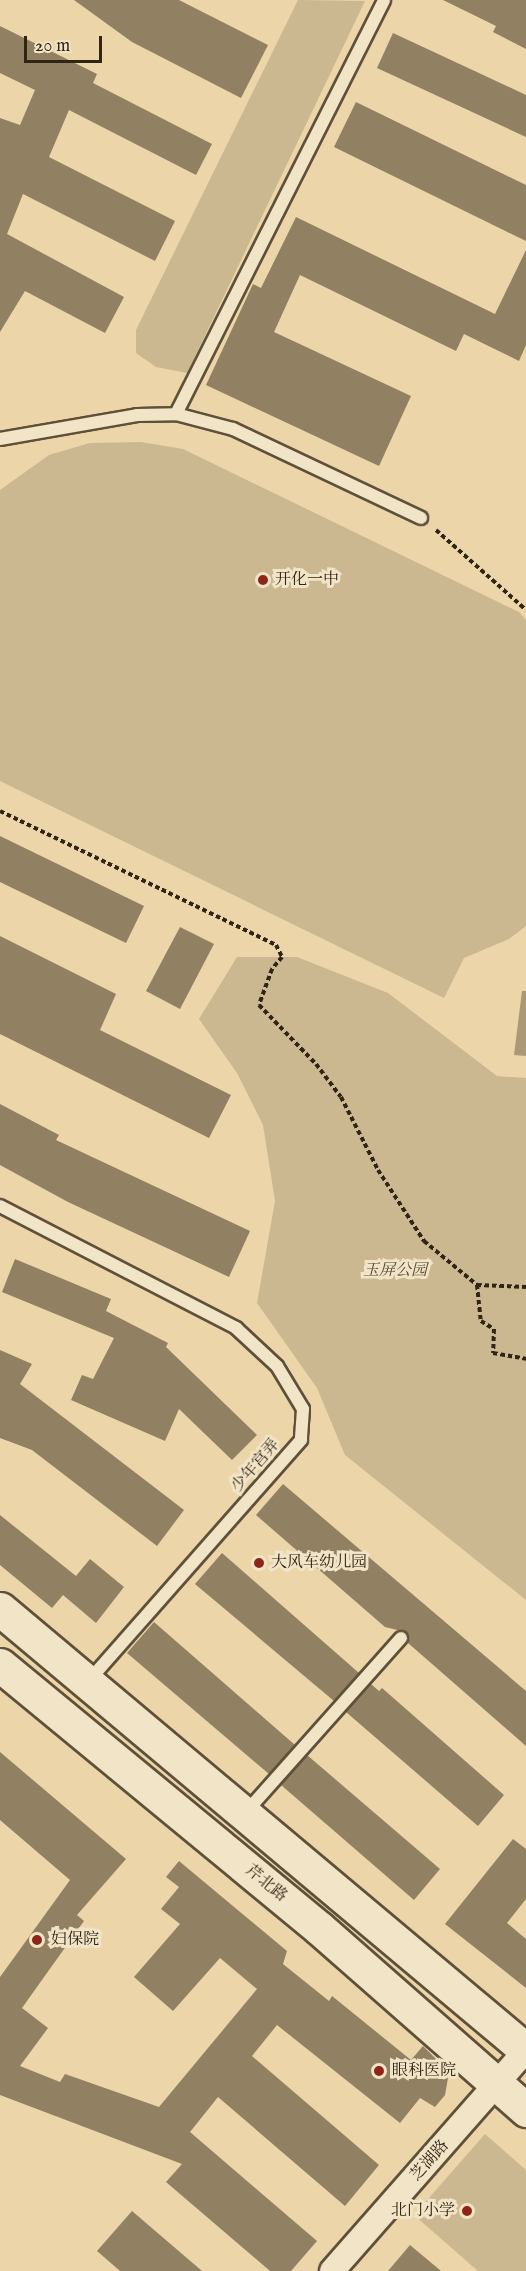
<!DOCTYPE html>
<html>
<head>
<meta charset="utf-8">
<style>
  body { margin:0 }
  #map { position:relative; width:526px; height:2271px; overflow:hidden; background:#ebd5a9; font-family:"IM FELL English","Noto Serif SC",serif }
  div>[style] { position:absolute }
  [style*='--x'] { left:calc(var(--x)*1px); top:calc(var(--y)*1px); width:calc(var(--w)*1px); rotate:calc(var(--a)*1deg) }
  .green>* { inset:0; background:#cbb790 }
  .water>* { inset:0; background:#ab9976 }
  .building>* { inset:0; background:#918061 }
  .path>* { height:4px; margin-top:-2px; transform-origin:0; background:repeating-linear-gradient(90deg,#302414 0 4.5px,transparent 0 7.5px) }
  .roads { filter:drop-shadow(2px 0 #5f5039) drop-shadow(-2px 0 #5f5039) drop-shadow(0 2px #5f5039) drop-shadow(0 -2px #5f5039) }
  .service>* { height:12px; margin:-6px; padding:0 6px; transform-origin:6px; border-radius:6px; background:#f2e4c7 }
  .minor>* { height:24px; margin:-12px; padding:0 12px; transform-origin:12px; border-radius:12px; background:#f2e4c7 }
  .secondary>* { height:33px; margin:-16.5px; padding:0 16.5px; transform-origin:16.5px; border-radius:16.5px; background:#f2e4c7 }
  .dots>* { width:16px; height:16px; translate:-50% -50%; box-sizing:border-box; border:3px solid #f2e4c7; border-radius:50% }
  span { translate:-50% -50%; white-space:nowrap; text-align:center; line-height:1.15; -webkit-text-stroke:6px #f2e4c7; paint-order:stroke }
  .poi-label { font-size:16px; color:#302414 }
  .left { translate:0 -50%; text-align:left }
  .right { translate:-100% -50%; text-align:right }
  .park-label { font-size:16px; color:#574933; font-style:italic }
  .street-label { font-size:16px; color:#302414 }
  .scale { position:absolute; left:24px; top:36px; width:78px; height:27px; box-sizing:border-box; border:3px solid #302414; border-top:0; padding-left:8px; font-size:18px; line-height:21px; white-space:nowrap; color:#302414; -webkit-text-stroke:4px #f2e4c7; paint-order:stroke }
</style>
</head>
<body>
<div id="map">
  <div class="green">
    <i style="clip-path:polygon(298px 0,365px 1px,187px 373px,156px 367px,136px 353px,136px 330px)"></i>
    <i style="clip-path:polygon(141px 442px,183px 449px,519px 612px,526px 620px,526px 926px,509px 939px,464px 958px,444px 998px,0 781px,0 490px,49px 455px,90px 443px)"></i>
    <i style="clip-path:polygon(237px 957px,297px 957px,388px 993px,497px 1076px,526px 1078px,526px 1600px,345px 1455px,317px 1388px,257px 1303px,275px 1201px,263px 1125px,237px 1073px,199px 1019px)"></i>
    <i style="clip-path:polygon(485px 2134px,526px 2170px,526px 2271px,478px 2271px,414px 2215px)"></i>
  </div>
  <div class="water">
    <i style="clip-path:polygon(522px 991px,526px 991px,526px 1056px,514px 1055px)"></i>
  </div>
  <div class="building">
    <i style="clip-path:polygon(74px 0,179px 0,268px 45px,241px 98px,132px 42px)"></i>
    <i style="clip-path:polygon(443px 0,526px 0,526px 49px,493px 32px,496px 26px)"></i>
    <i style="clip-path:polygon(0 26px,97px 74px,93px 83px,212px 144px,196px 175px,69px 110px,49px 157px,175px 221px,155px 261px,23px 194px,7px 234px,124px 297px,105px 333px,25px 291px,0 332px,0 118px,20px 125px,35px 90px,0 73px)"></i>
    <i style="clip-path:polygon(393px 33px,526px 95px,526px 137px,377px 68px)"></i>
    <i style="clip-path:polygon(356px 102px,526px 185px,526px 241px,334px 147px)"></i>
    <i style="clip-path:polygon(296px 217px,495px 314px,526px 250px,526px 345px,519px 361px,464px 334px,456px 351px,300px 275px,274px 332px,411px 396px,379px 466px,206px 385px,253px 284px,261px 288px)"></i>
    <i style="clip-path:polygon(0 836px,144px 906px,126px 943px,0 882px)"></i>
    <i style="clip-path:polygon(180px 927px,214px 944px,180px 1009px,146px 991px)"></i>
    <i style="clip-path:polygon(0 936px,116px 994px,100px 1030px,231px 1095px,209px 1138px,0 1034px)"></i>
    <i style="clip-path:polygon(0 1104px,59px 1135px,56px 1140px,250px 1231px,229px 1277px,68px 1202px,0 1165px)"></i>
    <i style="clip-path:polygon(15px 1259px,111px 1299px,106px 1311px,168px 1343px,166px 1347px,257px 1435px,232px 1460px,179px 1409px,165px 1441px,71px 1400px,82px 1375px,93px 1379px,114px 1338px,2px 1292px)"></i>
    <i style="clip-path:polygon(0 1350px,32px 1364px,20px 1384px,184px 1510px,157px 1546px,32px 1450px,0 1438px)"></i>
    <i style="clip-path:polygon(283px 1484px,526px 1691px,526px 1746px,408px 1643px,406px 1632px,385px 1627px,256px 1515px)"></i>
    <i style="clip-path:polygon(0 1515px,76px 1576px,90px 1559px,124px 1587px,96px 1623px,63px 1595px,52px 1608px,0 1565px)"></i>
    <i style="clip-path:polygon(222px 1553px,359px 1673px,334px 1701px,195px 1584px)"></i>
    <i style="clip-path:polygon(154px 1622px,295px 1745px,269px 1774px,127px 1653px)"></i>
    <i style="clip-path:polygon(371px 1684px,379px 1691px,382px 1688px,504px 1795px,478px 1826px,346px 1712px)"></i>
    <i style="clip-path:polygon(0 1752px,126px 1859px,77px 1915px,84px 1921px,22px 2008px,48px 2028px,20px 2066px,60px 2082px,65px 2074px,159px 2107px,257px 1989px,220px 1958px,173px 2011px,134px 1977px,180px 1924px,161px 1909px,179px 1887px,166px 1877px,179px 1861px,287px 1951px,283px 1964px,329px 2001px,332px 1996px,411px 2060px,423px 2046px,445px 2068px,448px 2078px,445px 2095px,435px 2107px,420px 2098px,400px 2123px,277px 2025px,252px 2056px,379px 2165px,345px 2206px,218px 2097px,190px 2132px,317px 2241px,291px 2271px,270px 2271px,166px 2182px,182px 2164px,0 2095px,0 1977px,70px 1880px,0 1820px)"></i>
    <i style="clip-path:polygon(307px 1755px,440px 1869px,414px 1900px,281px 1785px)"></i>
    <i style="clip-path:polygon(513px 1839px,526px 1849px,526px 1899px,507px 1923px,526px 1939px,526px 1988px,445px 1924px)"></i>
    <i style="clip-path:polygon(132px 2211px,202px 2271px,120px 2271px,97px 2251px)"></i>
    <i style="clip-path:polygon(410px 2245px,441px 2271px,388px 2271px)"></i>
  </div>
  <div class="path">
    <i style="--x:436;--y:530;--w:120;--a:41.6"></i>
    <i style="--x:0;--y:811;--w:307;--a:25.9"></i>
    <i style="--x:276;--y:945;--w:13;--a:63"></i>
    <i style="--x:282;--y:957;--w:16;--a:130"></i>
    <i style="--x:272;--y:969;--w:38;--a:110"></i>
    <i style="--x:259;--y:1005;--w:82;--a:46"></i>
    <i style="--x:316;--y:1064;--w:41;--a:52.9"></i>
    <i style="--x:341;--y:1097;--w:82;--a:63.1"></i>
    <i style="--x:378;--y:1170;--w:85;--a:57.1"></i>
    <i style="--x:424;--y:1241;--w:69;--a:39.7"></i>
    <i style="--x:477;--y:1285;--w:49;--a:2.3"></i>
    <i style="--x:477;--y:1285;--w:36;--a:84"></i>
    <i style="--x:481;--y:1321;--w:15;--a:32"></i>
    <i style="--x:494;--y:1329;--w:24;--a:92"></i>
    <i style="--x:493;--y:1353;--w:34;--a:10"></i>
  </div>
  <div class="roads">
    <div class="service">
      <i style="--x:176;--y:414;--w:463;--a:-63.3"></i>
      <i style="--x:0;--y:439;--w:139;--a:-9.9"></i>
      <i style="--x:137;--y:415;--w:39;--a:-1"></i>
      <i style="--x:176;--y:414;--w:59;--a:14.7"></i>
      <i style="--x:233;--y:429;--w:208;--a:25.3"></i>
      <i style="--x:0;--y:1206;--w:266;--a:27.3"></i>
      <i style="--x:236;--y:1328;--w:56;--a:42.8"></i>
      <i style="--x:277;--y:1366;--w:50;--a:58.8"></i>
      <i style="--x:303;--y:1409;--w:31;--a:94"></i>
      <i style="--x:301;--y:1440;--w:322;--a:131.4"></i>
      <i style="--x:246;--y:1812;--w:233;--a:-48.3"></i>
    </div>
    <div class="minor">
      <i style="--x:332;--y:2271;--w:294;--a:-48.7"></i>
    </div>
    <div class="secondary">
      <i style="--x:0;--y:1609;--w:686;--a:39.98"></i>
      <i style="--x:0;--y:1665;--w:413;--a:39.5"></i>
      <i style="--x:319;--y:1928;--w:276;--a:41.3"></i>
    </div>
  </div>
  <div class="dots">
    <i style="left:263px;top:580px;background:#8f2418"></i>
    <i style="left:259px;top:1563px;background:#8f2418"></i>
    <i style="left:37px;top:1940px;background:#8f2418"></i>
    <i style="left:379px;top:2071px;background:#8f2418"></i>
    <i style="left:467px;top:2211px;background:#8f2418"></i>
  </div>
  <div class="poi-label">
    <span class="left" style="left:275px;top:580px">开化一中</span>
    <span class="left" style="left:271px;top:1563px">大风车幼儿园</span>
    <span class="left" style="left:51px;top:1940px">妇保院</span>
    <span class="left" style="left:392px;top:2071px">眼科医院</span>
    <span class="right" style="left:455px;top:2211px">北门小学</span>
  </div>
  <div class="park-label">
    <span style="left:395px;top:1271px">玉屏公园</span>
  </div>
  <div class="street-label">
    <span style="left:256px;top:1466px;rotate:-49deg">少年宫弄</span>
    <span style="left:266px;top:1884px;rotate:39deg">芹北路</span>
    <span style="left:430px;top:2161px;rotate:-48deg">芝湖路</span>
  </div>
  <div class="scale">20 m</div>
</div>
</body>
</html>
